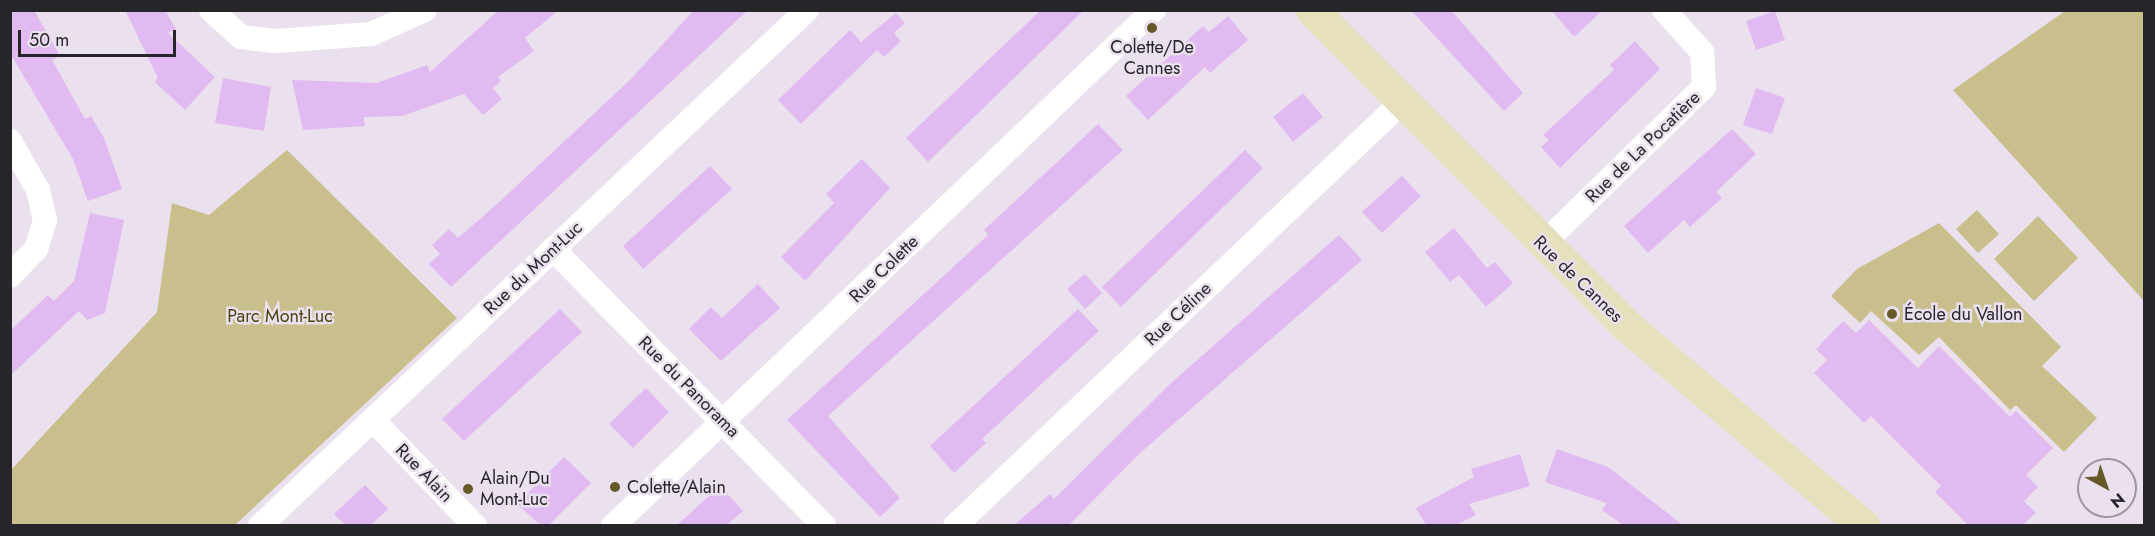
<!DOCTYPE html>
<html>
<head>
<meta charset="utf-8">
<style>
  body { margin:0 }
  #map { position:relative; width:2155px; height:536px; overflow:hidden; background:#eae0ee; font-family:Jost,sans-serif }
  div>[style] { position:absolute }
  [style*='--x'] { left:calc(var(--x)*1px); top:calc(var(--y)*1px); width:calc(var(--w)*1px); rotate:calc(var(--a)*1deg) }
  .green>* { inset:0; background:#c9bf8c }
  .building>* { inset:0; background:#e1baf1 }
  .street>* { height:24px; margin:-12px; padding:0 12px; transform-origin:12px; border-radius:12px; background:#fff }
  .secondary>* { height:33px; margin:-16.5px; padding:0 16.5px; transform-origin:16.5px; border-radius:16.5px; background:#e6e0bc }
  .dots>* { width:16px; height:16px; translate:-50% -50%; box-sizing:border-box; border:3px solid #eae0ee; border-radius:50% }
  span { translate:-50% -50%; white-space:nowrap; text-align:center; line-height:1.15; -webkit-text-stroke:5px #eae0ee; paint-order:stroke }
  .poi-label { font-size:18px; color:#28252a }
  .left { translate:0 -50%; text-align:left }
  .street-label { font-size:18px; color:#28252a }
  .park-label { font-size:18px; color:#4d4310 }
  .frame { position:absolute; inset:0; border:12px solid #28252a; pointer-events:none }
  .north { position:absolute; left:2077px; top:458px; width:60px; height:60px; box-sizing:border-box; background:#eae0ee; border:2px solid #9c95a0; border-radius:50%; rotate:140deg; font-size:16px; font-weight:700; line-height:24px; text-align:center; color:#28252a }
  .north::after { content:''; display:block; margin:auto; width:21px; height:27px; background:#665b28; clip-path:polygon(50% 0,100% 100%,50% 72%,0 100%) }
  .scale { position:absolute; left:18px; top:30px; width:158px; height:27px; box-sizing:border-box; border:3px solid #28252a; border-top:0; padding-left:8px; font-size:18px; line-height:21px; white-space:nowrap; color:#28252a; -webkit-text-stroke:4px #eae0ee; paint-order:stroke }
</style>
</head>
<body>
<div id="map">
  <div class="green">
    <i style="clip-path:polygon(2065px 11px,2144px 11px,2144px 301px,1953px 90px)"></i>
    <i style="clip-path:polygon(287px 150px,457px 318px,235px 525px,11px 525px,11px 470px,157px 312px,172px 203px,209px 215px)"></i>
    <i style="clip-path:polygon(1977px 210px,1999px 234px,1978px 253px,1956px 229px)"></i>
    <i style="clip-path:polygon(2038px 216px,2078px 258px,2034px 301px,1994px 259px)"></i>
    <i style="clip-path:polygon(1939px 223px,2061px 347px,2042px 366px,2097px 418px,2064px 452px,2016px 405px,2010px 410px,1939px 337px,1919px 355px,1871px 311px,1860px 323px,1831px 296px,1857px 269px)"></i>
  </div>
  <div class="building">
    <i style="clip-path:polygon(10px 10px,34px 10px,60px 56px,52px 60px,85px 119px,91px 116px,104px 138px,122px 189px,88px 201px,73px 159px,10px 53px)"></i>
    <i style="clip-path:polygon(125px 10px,165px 10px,176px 29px,168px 33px,215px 77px,185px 110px,155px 82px,158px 78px)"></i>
    <i style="clip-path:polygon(499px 10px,559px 10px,525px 38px,534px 51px,498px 77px,501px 81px,493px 88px,502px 99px,483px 115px,464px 94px,402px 116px,364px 117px,365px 126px,303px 130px,292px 80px,377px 83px,427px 65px,430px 72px)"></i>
    <i style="clip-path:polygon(694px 10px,748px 10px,451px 287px,429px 264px,440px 254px,432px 245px,449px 229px,458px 238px,496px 205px,630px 80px)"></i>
    <i style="clip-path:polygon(1041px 10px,1084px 10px,928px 162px,906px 138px)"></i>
    <i style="clip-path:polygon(1411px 10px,1451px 10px,1523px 93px,1504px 111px)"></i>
    <i style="clip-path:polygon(1551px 10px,1603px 10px,1574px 37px)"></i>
    <i style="clip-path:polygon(1775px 11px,1785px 40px,1756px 50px,1746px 21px)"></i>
    <i style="clip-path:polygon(896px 13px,905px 23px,894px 33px,901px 41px,884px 57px,877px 50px,801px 124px,778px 100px,850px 30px,861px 42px)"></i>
    <i style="clip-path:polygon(1228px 16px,1248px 40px,1210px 73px,1205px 67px,1148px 120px,1126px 96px,1203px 26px,1209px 32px)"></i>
    <i style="clip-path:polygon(1635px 41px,1660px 69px,1560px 168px,1541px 147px,1549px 140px,1543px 135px,1614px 70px,1610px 65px)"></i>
    <i style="clip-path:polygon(223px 78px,271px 87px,264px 131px,215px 123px)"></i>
    <i style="clip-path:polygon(1756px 88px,1785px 98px,1772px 134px,1743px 125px)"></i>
    <i style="clip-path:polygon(1303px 93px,1323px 117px,1293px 142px,1273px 117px)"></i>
    <i style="clip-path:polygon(1098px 124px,1123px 150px,828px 416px,900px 498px,880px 517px,787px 420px,988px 235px,984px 230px)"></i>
    <i style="clip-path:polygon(1732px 129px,1756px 154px,1716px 192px,1722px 198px,1690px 227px,1684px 220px,1648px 253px,1624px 226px)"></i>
    <i style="clip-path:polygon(1245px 150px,1263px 168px,1121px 307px,1102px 287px)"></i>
    <i style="clip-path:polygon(862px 159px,890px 188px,805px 281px,781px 257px,834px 203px,826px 194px)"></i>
    <i style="clip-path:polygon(710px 166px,732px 189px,643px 269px,623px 246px)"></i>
    <i style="clip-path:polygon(1402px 176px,1421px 196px,1382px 233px,1362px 212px)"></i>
    <i style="clip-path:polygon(90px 213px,124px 220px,105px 313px,87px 320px,79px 311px,10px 376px,10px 331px,48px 295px,54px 301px,74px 281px)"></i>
    <i style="clip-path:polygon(1454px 228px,1487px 268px,1495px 262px,1513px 283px,1486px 307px,1459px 275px,1450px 282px,1425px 252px)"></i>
    <i style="clip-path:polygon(1339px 235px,1362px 260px,1139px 454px,1069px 525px,1014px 525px,1050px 494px,1054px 499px,1170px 384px)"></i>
    <i style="clip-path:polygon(1085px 274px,1102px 293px,1085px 309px,1067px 289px)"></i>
    <i style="clip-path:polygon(758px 284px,780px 308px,721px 361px,689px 329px,711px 307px,722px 318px)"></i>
    <i style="clip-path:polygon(560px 309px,582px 332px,464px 441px,442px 419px)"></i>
    <i style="clip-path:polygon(1078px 309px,1099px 331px,982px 439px,986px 443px,954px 473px,930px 446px)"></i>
    <i style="clip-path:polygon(1869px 320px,1918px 368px,1939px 346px,2010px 417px,2016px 411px,2053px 448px,2026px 475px,2038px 487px,2024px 501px,2036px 513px,2023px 525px,1968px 525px,1935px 492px,1941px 486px,1871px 416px,1864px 423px,1814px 373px,1827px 360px,1816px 349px,1843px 321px,1856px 333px)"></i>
    <i style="clip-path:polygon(646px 388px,669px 412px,633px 448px,609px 424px)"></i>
    <i style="clip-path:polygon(1557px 449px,1608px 467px,1683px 525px,1623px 525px,1602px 510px,1607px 503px,1545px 482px)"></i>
    <i style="clip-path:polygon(1520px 454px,1530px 486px,1469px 504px,1476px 515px,1456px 525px,1426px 525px,1416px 508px,1474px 477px,1471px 469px)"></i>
    <i style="clip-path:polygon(564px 457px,591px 483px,549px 525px,540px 525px,517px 504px)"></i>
    <i style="clip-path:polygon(365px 485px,388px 509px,371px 525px,345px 525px,334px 514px)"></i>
    <i style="clip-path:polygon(720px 486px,743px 511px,727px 525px,677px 525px)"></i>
  </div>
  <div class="street">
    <i style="--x:211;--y:10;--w:40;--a:42"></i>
    <i style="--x:241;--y:37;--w:35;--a:7"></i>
    <i style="--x:276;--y:41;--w:95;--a:-4.2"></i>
    <i style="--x:371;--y:34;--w:59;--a:-24"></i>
    <i style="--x:10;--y:141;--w:56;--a:60.3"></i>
    <i style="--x:38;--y:190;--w:31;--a:77"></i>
    <i style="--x:45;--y:220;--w:30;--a:107"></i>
    <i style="--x:36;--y:249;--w:37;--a:134"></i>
    <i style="--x:1542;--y:245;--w:226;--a:-44.3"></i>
    <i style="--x:1704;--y:87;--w:35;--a:-93"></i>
    <i style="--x:1702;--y:52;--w:57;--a:-132.1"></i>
    <i style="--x:553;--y:249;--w:388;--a:45.6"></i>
    <i style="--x:373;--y:420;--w:147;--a:46.1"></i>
    <i style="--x:260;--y:526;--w:752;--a:-43.33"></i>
    <i style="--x:613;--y:526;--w:748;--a:-43.65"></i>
    <i style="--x:955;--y:526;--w:615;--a:-43.48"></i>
  </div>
  <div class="secondary">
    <i style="--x:1312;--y:10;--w:446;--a:45.1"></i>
    <i style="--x:1627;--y:326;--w:310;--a:40.2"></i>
  </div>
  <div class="dots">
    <i style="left:1152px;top:28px;background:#665b28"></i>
    <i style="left:1892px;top:314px;background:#665b28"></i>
    <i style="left:615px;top:487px;background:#665b28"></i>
    <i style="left:468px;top:489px;background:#665b28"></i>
  </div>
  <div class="poi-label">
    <span style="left:1152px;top:58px">Colette/De<br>Cannes</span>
    <span class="left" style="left:1904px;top:314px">École du Vallon</span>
    <span class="left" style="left:480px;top:489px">Alain/Du<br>Mont-Luc</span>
    <span class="left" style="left:627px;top:487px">Colette/Alain</span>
  </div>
  <div class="street-label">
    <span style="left:1643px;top:147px;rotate:-44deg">Rue de La Pocatière</span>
    <span style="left:533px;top:268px;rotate:-43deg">Rue du Mont-Luc</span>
    <span style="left:884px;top:269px;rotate:-44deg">Rue Colette</span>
    <span style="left:1578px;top:279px;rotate:44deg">Rue de Cannes</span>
    <span style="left:1178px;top:314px;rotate:-43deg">Rue Céline</span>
    <span style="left:689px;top:387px;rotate:45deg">Rue du Panorama</span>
    <span style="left:424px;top:473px;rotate:46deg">Rue Alain</span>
  </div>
  <div class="park-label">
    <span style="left:280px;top:316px">Parc Mont-Luc</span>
  </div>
  <div class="frame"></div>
  <div class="north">N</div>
  <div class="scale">50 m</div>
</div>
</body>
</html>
